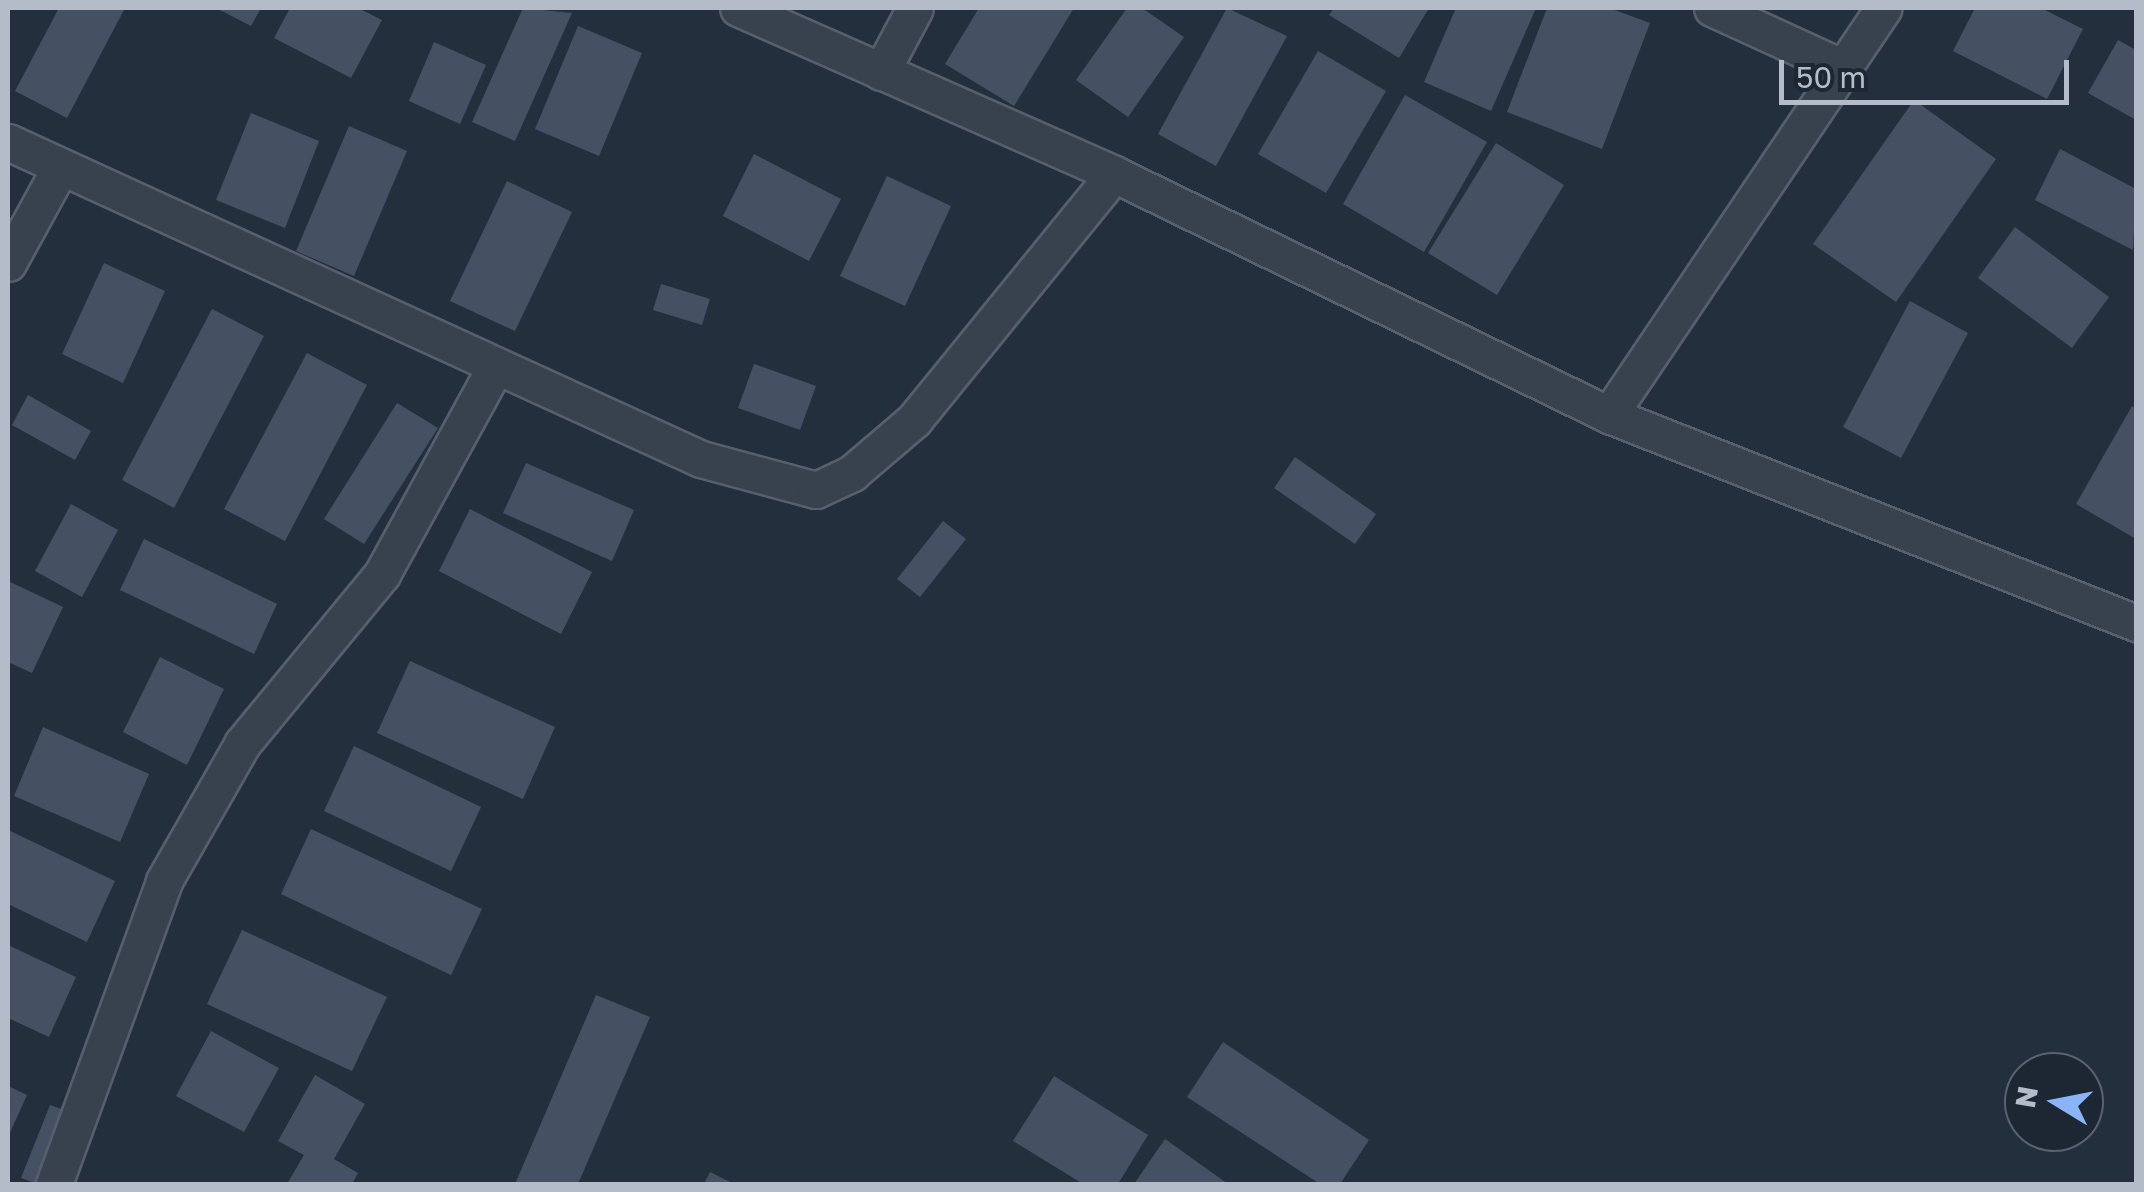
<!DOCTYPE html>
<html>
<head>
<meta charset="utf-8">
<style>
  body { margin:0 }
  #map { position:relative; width:2144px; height:1192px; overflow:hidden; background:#242f3e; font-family:"Golos Text",sans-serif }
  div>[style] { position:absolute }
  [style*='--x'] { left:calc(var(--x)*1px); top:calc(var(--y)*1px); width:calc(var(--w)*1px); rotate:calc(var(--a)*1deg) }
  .building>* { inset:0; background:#455162 }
  .roads { filter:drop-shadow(2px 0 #565f6c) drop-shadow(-2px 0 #565f6c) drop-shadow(0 2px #565f6c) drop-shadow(0 -2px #565f6c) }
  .minor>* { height:35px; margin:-17.5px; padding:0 17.5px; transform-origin:17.5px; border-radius:17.5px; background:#38414e }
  span { translate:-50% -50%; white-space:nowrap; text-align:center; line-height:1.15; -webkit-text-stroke:8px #1d2633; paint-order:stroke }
  .frame { position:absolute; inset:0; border:10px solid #b4bcc9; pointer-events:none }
  .north { position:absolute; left:2004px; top:1052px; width:100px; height:100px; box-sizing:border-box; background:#1d2633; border:2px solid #59626f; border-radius:50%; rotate:280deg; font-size:28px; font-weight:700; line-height:40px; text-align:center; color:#b4bcc9 }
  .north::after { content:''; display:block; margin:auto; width:35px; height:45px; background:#8ab4f8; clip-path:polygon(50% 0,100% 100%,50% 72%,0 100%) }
  .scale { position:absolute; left:1779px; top:60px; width:290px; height:45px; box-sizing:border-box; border:5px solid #b4bcc9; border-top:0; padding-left:12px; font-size:30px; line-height:35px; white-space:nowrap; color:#b4bcc9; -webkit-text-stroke:8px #1d2633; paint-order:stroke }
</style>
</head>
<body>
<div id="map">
  <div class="building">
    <i style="clip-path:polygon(59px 8px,125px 8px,67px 118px,15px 91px)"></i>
    <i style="clip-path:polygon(216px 8px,261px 8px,251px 26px)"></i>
    <i style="clip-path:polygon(290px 8px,358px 8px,382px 20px,351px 78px,274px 38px)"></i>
    <i style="clip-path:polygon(523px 8px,572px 13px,515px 141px,472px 122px)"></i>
    <i style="clip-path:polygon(979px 8px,1074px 8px,1014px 106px,945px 64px)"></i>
    <i style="clip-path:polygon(1127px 8px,1142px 8px,1184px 37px,1128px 117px,1076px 80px)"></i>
    <i style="clip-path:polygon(1227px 8px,1287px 36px,1216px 166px,1158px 134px)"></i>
    <i style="clip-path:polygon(1334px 8px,1429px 8px,1399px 58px,1329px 15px)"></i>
    <i style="clip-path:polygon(1456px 8px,1536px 8px,1491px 111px,1424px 82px)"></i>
    <i style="clip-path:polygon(1547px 8px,1609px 8px,1650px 23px,1602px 149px,1507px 112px)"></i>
    <i style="clip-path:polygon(1975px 8px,2041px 8px,2083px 29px,2047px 99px,1953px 51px)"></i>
    <i style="clip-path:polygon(578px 26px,642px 53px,599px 156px,535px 129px)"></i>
    <i style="clip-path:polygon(2118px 40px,2136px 50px,2136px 120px,2088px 93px)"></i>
    <i style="clip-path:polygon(434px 42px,486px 65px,460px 124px,409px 101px)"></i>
    <i style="clip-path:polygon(1318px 51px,1386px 91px,1326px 193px,1258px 154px)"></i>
    <i style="clip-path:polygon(1405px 95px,1487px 142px,1424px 252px,1343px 204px)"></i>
    <i style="clip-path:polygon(1914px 100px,1996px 159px,1896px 302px,1813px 244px)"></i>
    <i style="clip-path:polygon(251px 113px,319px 141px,285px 228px,216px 200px)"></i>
    <i style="clip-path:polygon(349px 126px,407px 151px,354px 276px,296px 251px)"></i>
    <i style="clip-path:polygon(1496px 143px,1564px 185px,1497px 295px,1428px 253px)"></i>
    <i style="clip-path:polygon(2060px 149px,2136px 189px,2133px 250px,2035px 200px)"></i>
    <i style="clip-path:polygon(754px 154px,841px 199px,809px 261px,723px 216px)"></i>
    <i style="clip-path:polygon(887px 176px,951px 206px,905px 306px,840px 276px)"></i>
    <i style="clip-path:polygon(507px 181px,572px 212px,515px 331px,450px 301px)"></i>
    <i style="clip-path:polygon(2015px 227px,2109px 297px,2072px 348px,1978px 278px)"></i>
    <i style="clip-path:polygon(104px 263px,165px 291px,123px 383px,62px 354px)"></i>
    <i style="clip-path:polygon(661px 284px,710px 299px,702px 325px,653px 310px)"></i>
    <i style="clip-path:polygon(1910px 301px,1968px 333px,1901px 458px,1843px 427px)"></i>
    <i style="clip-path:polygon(212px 309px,264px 336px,174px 508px,122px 480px)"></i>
    <i style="clip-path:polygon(307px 353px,367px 385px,285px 541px,224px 509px)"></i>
    <i style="clip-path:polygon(754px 364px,816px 386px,800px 430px,738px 408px)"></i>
    <i style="clip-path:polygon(28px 395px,91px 431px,75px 460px,12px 425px)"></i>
    <i style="clip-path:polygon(397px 403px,438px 428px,364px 544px,324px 519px)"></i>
    <i style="clip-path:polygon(2132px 406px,2136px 409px,2136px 539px,2076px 504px)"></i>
    <i style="clip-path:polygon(1295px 457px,1376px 514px,1355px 544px,1274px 488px)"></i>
    <i style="clip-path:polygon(526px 463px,634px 510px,612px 561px,503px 513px)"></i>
    <i style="clip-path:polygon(71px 504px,118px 530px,82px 597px,35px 571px)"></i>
    <i style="clip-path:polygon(470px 509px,592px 572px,561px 634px,439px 571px)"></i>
    <i style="clip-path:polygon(943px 521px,966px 539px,920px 597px,897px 579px)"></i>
    <i style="clip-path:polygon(144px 539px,277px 604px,254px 654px,120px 590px)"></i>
    <i style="clip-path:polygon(8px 581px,63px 607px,32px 673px,8px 662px)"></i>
    <i style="clip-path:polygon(160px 657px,224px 689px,187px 765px,123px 732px)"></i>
    <i style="clip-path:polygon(410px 661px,555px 727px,523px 799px,377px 733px)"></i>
    <i style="clip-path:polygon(43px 727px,149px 774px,120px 842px,14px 796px)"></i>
    <i style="clip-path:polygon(354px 746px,481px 807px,451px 871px,324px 811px)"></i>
    <i style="clip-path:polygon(311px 829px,482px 909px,451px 975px,281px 894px)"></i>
    <i style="clip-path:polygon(8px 830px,115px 881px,87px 942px,8px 904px)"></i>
    <i style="clip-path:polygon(242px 930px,387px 997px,352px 1071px,207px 1004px)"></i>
    <i style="clip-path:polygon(8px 945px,76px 977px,49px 1037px,8px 1018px)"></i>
    <i style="clip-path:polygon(596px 995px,650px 1017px,578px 1184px,515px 1184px)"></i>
    <i style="clip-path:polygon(211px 1031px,279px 1068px,244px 1132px,176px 1096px)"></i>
    <i style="clip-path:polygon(1223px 1042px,1369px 1140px,1340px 1184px,1320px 1184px,1187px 1097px)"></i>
    <i style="clip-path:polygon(315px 1075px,365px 1104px,334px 1159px,358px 1173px,352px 1184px,287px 1184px,304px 1155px,278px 1141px)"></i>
    <i style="clip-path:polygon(1054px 1076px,1148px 1135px,1118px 1184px,1083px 1184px,1013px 1141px)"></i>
    <i style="clip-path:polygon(8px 1086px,27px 1095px,8px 1137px)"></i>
    <i style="clip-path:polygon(50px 1105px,72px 1113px,38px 1184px,21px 1178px)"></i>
    <i style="clip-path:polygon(1165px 1139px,1228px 1184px,1134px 1184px)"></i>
    <i style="clip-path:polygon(710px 1172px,734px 1184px,704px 1184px)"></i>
  </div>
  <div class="roads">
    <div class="minor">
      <i style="--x:738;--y:8;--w:411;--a:23.8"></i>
      <i style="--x:1114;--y:174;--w:551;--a:25.96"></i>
      <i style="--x:1609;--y:415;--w:567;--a:21.54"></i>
      <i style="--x:1712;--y:8;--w:146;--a:24.6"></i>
      <i style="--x:881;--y:72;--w:72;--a:-62"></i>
      <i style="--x:8;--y:142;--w:762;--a:24.58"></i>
      <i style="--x:701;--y:459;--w:119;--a:15.1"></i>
      <i style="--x:816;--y:490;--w:40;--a:-25"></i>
      <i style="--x:852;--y:473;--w:82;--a:-40.5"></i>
      <i style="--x:914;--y:420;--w:317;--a:-50.9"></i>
      <i style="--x:8;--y:263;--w:108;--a:-61.3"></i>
      <i style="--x:1609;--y:415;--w:491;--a:-56"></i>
      <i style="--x:54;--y:1184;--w:322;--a:-70"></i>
      <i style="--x:164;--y:881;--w:158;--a:-60.3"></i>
      <i style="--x:242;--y:744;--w:220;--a:-50.5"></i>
      <i style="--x:382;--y:574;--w:237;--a:-61.3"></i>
    </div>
  </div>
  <div class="frame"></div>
  <div class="north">N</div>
  <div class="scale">50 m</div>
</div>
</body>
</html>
